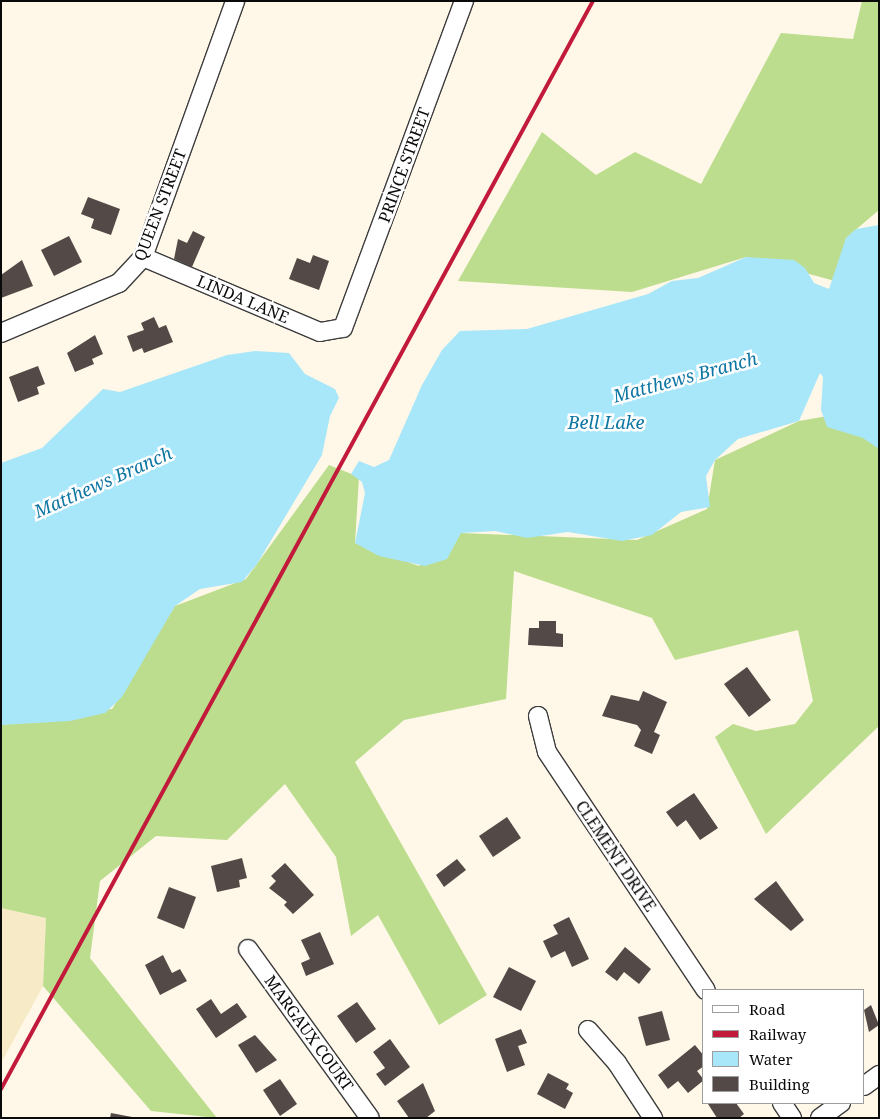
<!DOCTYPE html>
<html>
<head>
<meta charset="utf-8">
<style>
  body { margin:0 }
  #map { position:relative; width:880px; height:1119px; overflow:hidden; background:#fff7e7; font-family:"Noto Serif",serif }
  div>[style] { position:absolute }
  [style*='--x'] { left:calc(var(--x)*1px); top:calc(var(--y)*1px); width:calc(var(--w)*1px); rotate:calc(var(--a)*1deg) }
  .farmland>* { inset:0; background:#f6ebc6 }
  .forest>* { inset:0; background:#bcdd8d }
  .water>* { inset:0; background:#a8e7fa }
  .building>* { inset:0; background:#534946 }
  .roads { filter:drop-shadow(1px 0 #3d3d3d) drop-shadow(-1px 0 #3d3d3d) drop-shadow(0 1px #3d3d3d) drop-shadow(0 -1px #3d3d3d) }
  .minor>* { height:18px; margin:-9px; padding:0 9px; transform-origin:9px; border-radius:9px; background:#fff }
  .rail>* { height:4px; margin:-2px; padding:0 2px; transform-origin:2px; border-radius:2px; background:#c21a3a }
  span { translate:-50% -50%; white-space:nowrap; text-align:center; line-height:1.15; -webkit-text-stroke:5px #fff; paint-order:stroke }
  .street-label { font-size:16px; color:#0a0a0a }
  .water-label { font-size:18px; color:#0d76a3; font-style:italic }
  .frame { position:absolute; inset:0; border:2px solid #0a0a0a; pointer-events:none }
  .legend { position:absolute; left:702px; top:989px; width:162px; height:115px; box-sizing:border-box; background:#fff; border:1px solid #9d9d9d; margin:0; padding:6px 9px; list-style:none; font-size:15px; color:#0a0a0a }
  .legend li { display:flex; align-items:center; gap:10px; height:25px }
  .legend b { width:25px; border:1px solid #9d9d9d }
</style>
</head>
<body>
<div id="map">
  <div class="farmland">
    <i style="clip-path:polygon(1px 908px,46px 918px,43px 986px,1px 1063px)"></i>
  </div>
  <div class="forest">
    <i style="clip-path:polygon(862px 1px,879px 1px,879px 210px,846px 238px,835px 281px,746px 257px,632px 292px,458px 281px,542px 132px,596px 175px,635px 152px,701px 184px,781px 33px,853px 39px)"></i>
    <i style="clip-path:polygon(879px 407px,879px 726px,766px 834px,715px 737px,733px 724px,756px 731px,795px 724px,813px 701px,798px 630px,675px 660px,652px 618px,514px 571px,506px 699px,404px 720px,355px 762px,487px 995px,439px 1025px,378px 915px,351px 936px,336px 857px,285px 784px,227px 840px,156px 836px,100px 881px,90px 958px,217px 1118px,151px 1111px,43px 986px,46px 918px,1px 908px,1px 723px,112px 709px,175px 606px,246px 579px,329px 465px,359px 477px,355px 543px,419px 566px,461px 533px,637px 540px,707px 509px,715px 460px,799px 421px)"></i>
  </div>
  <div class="water">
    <i style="clip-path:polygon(879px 225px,879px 449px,863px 438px,827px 427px,821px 410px,823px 377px,820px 373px,799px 421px,738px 439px,715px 460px,706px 476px,710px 507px,681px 512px,652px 535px,622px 541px,568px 532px,527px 538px,495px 531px,461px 533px,447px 559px,425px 566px,379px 556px,355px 543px,365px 493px,362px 482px,351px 474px,359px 461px,374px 467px,389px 460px,422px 385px,442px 350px,460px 331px,527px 329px,648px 294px,672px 281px,698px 278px,746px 257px,794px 260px,805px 268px,814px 283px,829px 289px,846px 238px,856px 229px)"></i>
    <i style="clip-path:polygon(255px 351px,289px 353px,305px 374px,335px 389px,339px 398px,330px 416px,322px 455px,257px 564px,242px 582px,200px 589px,175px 606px,122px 697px,105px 713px,70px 721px,1px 725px,1px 463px,42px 448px,103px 389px,120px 392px,227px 355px)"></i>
  </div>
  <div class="building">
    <i style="clip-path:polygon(88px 197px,120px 209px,111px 235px,91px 228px,94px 219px,81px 214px)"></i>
    <i style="clip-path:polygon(193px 231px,205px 237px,192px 267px,174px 259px,178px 239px,187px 243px)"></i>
    <i style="clip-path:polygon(69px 236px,82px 262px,54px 276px,41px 250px)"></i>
    <i style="clip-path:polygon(313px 255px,329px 261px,319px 290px,289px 279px,297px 258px,310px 263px)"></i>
    <i style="clip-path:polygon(22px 260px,33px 286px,1px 298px,1px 275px)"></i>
    <i style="clip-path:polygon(154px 317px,159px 328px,166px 325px,173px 342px,144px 353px,142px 348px,133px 352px,127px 336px,144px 330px,141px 323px)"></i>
    <i style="clip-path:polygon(95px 335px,103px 354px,92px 359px,94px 364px,75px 372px,67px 353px)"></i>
    <i style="clip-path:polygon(38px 366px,45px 384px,37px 387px,39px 394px,18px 402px,9px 377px)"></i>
    <i style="clip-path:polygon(539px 621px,556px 621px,556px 633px,563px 634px,563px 647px,528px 645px,529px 628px,539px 628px)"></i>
    <i style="clip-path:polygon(747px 667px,771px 700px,749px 717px,724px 684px)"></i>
    <i style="clip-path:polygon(643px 691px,667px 702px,654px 732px,660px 735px,652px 754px,634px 746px,641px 730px,637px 725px,602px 716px,611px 695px,639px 701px)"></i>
    <i style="clip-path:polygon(694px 793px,718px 828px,700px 840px,686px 820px,677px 827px,666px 812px)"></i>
    <i style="clip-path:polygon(507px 817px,521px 838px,493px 857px,479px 836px)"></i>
    <i style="clip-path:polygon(242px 858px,247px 878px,239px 880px,240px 887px,217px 892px,211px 866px)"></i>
    <i style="clip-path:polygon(457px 859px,466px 870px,444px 887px,436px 875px)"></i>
    <i style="clip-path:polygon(285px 863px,314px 895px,293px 914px,284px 905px,287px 902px,269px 888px,276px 881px,271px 876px)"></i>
    <i style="clip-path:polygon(776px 881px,804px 920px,791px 931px,754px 899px)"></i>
    <i style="clip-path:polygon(169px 887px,196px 897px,184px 929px,157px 918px)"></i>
    <i style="clip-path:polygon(569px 917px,589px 959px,572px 967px,565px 951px,551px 958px,543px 941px,558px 934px,553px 925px)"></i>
    <i style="clip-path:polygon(320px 932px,334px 964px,306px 976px,301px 963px,310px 959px,301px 940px)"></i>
    <i style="clip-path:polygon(625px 947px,651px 969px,639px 984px,624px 972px,617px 981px,605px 972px)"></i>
    <i style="clip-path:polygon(163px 955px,172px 973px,180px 969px,187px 981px,160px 995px,145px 965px)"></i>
    <i style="clip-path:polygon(509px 967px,536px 981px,521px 1011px,493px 997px)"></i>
    <i style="clip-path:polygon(211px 999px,221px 1014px,237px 1003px,247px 1017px,216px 1038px,196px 1009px)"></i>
    <i style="clip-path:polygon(357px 1002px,376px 1029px,356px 1043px,337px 1016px)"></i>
    <i style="clip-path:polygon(871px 1005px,879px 1025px,869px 1032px,864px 1010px)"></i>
    <i style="clip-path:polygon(662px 1011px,670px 1040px,646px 1046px,638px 1017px)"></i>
    <i style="clip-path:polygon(521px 1029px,527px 1043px,518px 1046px,525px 1065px,507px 1072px,495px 1039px)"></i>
    <i style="clip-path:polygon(255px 1035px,277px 1060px,256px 1073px,238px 1045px)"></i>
    <i style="clip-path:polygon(390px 1039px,410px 1067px,385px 1086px,376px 1074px,385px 1068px,373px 1052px)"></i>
    <i style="clip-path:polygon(695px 1045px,704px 1056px,704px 1066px,697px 1071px,704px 1080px,688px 1093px,678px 1081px,668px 1089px,658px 1075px)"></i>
    <i style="clip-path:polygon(548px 1073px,569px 1084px,566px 1089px,573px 1093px,565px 1109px,537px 1094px)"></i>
    <i style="clip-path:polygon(280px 1079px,297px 1104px,280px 1116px,263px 1090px)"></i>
    <i style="clip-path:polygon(423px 1083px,435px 1111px,426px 1118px,409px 1118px,397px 1101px)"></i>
    <i style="clip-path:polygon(736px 1103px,744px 1114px,739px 1118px,717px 1118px,708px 1104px)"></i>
    <i style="clip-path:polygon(111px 1113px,132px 1117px,132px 1118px,110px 1118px)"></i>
  </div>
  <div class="roads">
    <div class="minor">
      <i style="--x:143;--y:257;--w:192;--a:23"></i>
      <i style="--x:320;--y:332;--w:23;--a:-10"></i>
      <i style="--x:343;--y:328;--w:349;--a:-69.7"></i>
      <i style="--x:1;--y:333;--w:128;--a:-23"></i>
      <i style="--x:119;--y:283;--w:35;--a:-47"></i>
      <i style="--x:143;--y:257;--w:272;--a:-70.2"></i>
      <i style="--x:538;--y:716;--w:37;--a:76"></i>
      <i style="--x:547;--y:752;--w:286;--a:56.3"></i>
      <i style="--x:248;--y:949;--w:208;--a:54.2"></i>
      <i style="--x:588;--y:1030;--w:44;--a:48.7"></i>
      <i style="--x:617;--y:1063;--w:66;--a:56.8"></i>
      <i style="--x:864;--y:1086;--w:19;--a:-36"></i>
      <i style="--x:782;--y:1103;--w:18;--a:56"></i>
      <i style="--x:820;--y:1118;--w:26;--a:-36"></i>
    </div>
  </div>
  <div class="rail">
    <i style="--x:1;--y:1089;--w:1239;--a:-61.45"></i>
  </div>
  <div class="street-label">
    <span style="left:404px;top:165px;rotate:-70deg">PRINCE STREET</span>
    <span style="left:160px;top:205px;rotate:-69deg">QUEEN STREET</span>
    <span style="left:243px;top:299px;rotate:23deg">LINDA LANE</span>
    <span style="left:616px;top:856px;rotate:56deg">CLEMENT DRIVE</span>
    <span style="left:309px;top:1033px;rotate:54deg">MARGAUX COURT</span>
  </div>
  <div class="water-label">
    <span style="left:685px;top:377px;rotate:-15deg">Matthews Branch</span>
    <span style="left:606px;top:422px">Bell Lake</span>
    <span style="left:103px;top:482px;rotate:-24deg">Matthews Branch</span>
  </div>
  <div class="frame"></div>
  <ul class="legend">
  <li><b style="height:6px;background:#fff"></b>Road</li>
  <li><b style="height:6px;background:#c21a3a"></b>Railway</li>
  <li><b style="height:14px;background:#a8e7fa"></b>Water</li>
  <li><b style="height:14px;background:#534946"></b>Building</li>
  </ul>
</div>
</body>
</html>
